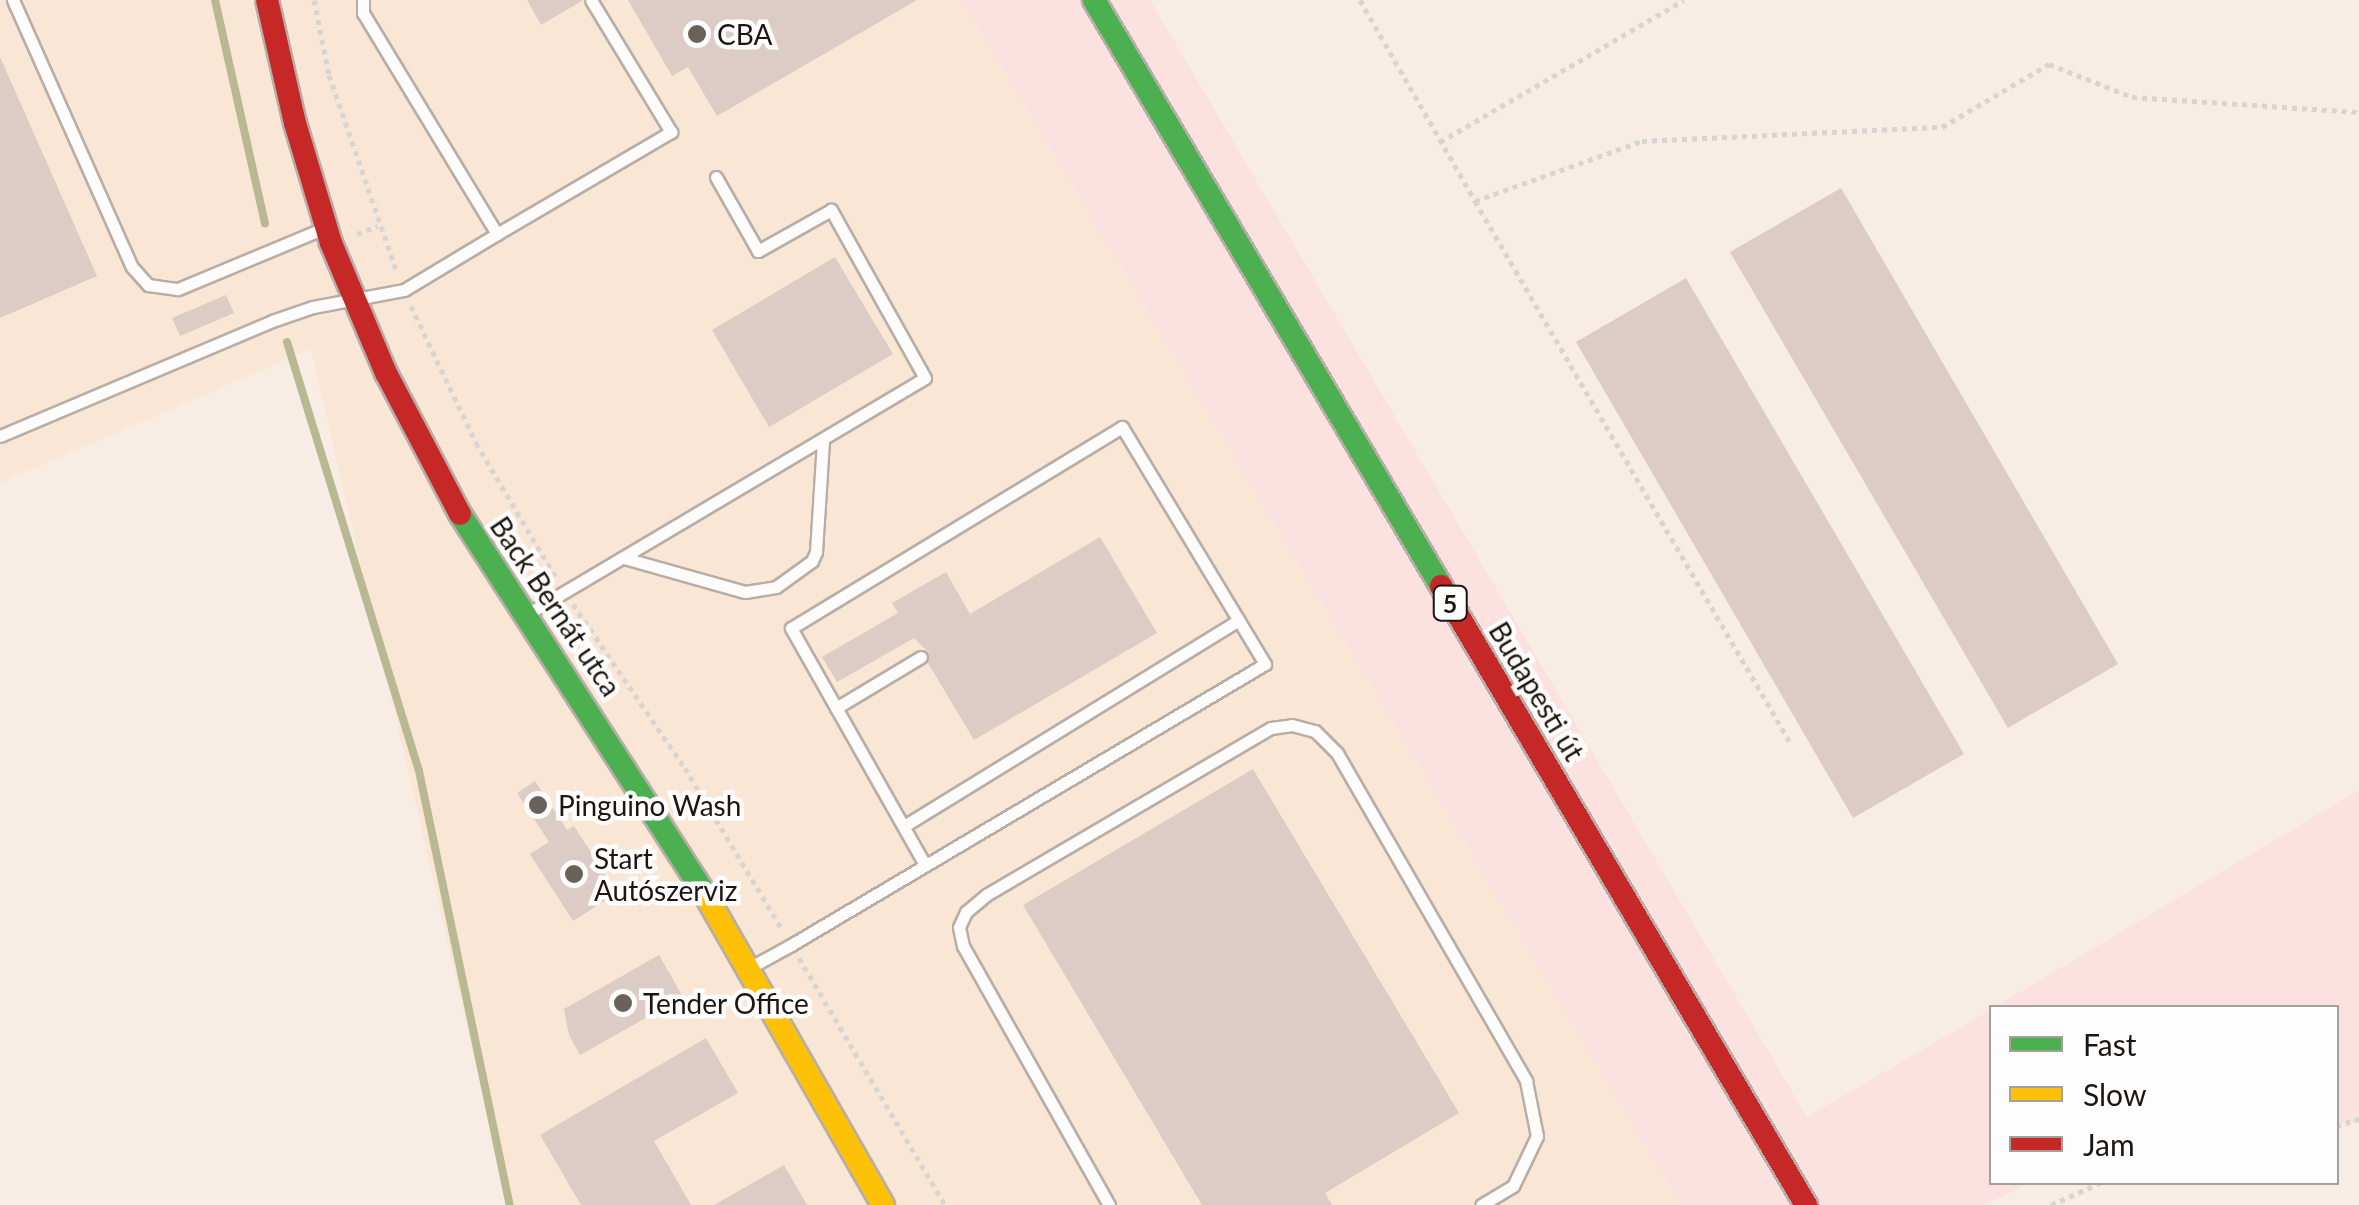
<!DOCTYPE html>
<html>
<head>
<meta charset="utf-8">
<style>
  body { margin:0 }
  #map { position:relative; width:2359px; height:1205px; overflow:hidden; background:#f7ede5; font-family:Lato,sans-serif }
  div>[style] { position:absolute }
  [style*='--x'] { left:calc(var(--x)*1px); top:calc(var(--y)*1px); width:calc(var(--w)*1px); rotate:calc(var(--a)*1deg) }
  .built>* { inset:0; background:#fae6d5 }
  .green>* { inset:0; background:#fbe1df }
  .stream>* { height:8px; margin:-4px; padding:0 4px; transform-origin:4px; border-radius:4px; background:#b8b892 }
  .building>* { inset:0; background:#dcccc5 }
  .path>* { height:5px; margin-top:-2.5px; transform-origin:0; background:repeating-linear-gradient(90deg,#d7d4d1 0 5px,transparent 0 10px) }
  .roads { filter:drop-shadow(2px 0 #b6aea7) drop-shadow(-2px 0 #b6aea7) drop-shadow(0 2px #b6aea7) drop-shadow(0 -2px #b6aea7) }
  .lane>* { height:11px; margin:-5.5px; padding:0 5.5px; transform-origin:5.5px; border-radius:5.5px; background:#fefcfb }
  .fast>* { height:22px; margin:-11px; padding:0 11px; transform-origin:11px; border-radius:11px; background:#4caf50 }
  .slow>* { height:22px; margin:-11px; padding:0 11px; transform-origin:11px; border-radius:11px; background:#ffc107 }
  .jam>* { height:22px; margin:-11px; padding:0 11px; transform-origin:11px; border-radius:11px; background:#c62828 }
  .dots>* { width:28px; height:28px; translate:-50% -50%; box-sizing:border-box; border:5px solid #fdfdfd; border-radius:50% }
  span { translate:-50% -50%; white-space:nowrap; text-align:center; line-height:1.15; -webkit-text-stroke:9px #fdfdfd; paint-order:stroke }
  .shield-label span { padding:2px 8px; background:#fdfdfd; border:2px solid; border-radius:8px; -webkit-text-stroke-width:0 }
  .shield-label { font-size:25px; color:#1d150f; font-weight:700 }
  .poi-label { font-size:28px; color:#1d150f }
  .left { translate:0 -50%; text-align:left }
  .street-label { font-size:28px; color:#1d150f }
  .legend { position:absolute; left:1989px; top:1005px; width:350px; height:180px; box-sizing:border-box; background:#fdfdfd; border:2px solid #a3a09e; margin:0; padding:12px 18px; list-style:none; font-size:30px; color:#1d150f }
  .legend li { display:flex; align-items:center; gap:20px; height:50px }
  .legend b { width:50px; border:2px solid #a3a09e }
</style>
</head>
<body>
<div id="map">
  <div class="built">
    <i style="clip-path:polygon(0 0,961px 0,1681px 1205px,508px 1205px,311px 349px,0 483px)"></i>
  </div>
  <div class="green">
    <i style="clip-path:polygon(961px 0,1150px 0,1807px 1117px,1991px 1010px,1992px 1182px,2029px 1183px,1984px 1205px,1681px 1205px)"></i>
    <i style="clip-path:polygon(2359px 790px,2359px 1123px,2337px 1123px,2336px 1008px,1995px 1007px)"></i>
  </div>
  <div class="stream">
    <i style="--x:215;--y:0;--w:229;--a:77.4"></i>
    <i style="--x:287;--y:342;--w:449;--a:72.9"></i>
    <i style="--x:419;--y:771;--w:443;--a:78.2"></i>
  </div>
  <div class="building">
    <i style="clip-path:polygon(527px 0,582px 0,582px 1px,541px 25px)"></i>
    <i style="clip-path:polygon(628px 0,917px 0,717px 116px,688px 67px,672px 76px)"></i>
    <i style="clip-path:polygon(0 57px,97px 276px,0 318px)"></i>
    <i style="clip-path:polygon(1841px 188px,2118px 664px,2008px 728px,1730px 252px)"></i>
    <i style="clip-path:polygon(835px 257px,893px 354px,769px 427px,712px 330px)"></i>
    <i style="clip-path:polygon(1686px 278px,1964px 754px,1853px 818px,1576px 342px)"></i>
    <i style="clip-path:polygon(226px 295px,234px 313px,180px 336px,172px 318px)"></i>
    <i style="clip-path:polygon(1100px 537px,1157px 633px,974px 740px,928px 663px,929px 653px,914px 638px,837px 682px,822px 657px,898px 613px,892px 603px,946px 572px,970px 614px)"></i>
    <i style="clip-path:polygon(1253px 769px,1459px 1113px,1325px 1193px,1332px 1205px,1202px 1205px,1023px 905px)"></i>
    <i style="clip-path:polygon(535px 781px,567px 830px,574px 826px,617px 893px,573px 921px,530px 854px,549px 842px,517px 793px)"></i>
    <i style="clip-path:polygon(659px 955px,683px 997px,580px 1055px,569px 1035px,564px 1009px)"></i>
    <i style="clip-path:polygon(706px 1038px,738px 1093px,654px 1141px,691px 1205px,581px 1205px,540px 1135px)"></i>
    <i style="clip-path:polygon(784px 1165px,807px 1205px,714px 1205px)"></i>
  </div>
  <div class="path">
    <i style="--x:314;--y:0;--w:76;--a:78.7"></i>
    <i style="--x:329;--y:75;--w:209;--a:71"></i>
    <i style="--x:1360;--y:0;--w:232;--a:60.2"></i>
    <i style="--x:1475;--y:201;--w:177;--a:-19.8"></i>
    <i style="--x:1642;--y:141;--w:300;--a:-2.7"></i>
    <i style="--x:1942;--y:127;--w:124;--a:-30.5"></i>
    <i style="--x:2049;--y:64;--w:89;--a:21.7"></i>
    <i style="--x:2132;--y:97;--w:227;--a:3.8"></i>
    <i style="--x:1440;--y:142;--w:282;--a:-30.2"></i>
    <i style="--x:1475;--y:201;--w:628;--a:59.8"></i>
    <i style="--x:357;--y:234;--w:22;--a:-21"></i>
    <i style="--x:411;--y:306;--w:152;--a:64.6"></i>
    <i style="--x:476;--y:443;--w:157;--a:59.3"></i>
    <i style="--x:573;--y:604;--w:199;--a:55.7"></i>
    <i style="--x:685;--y:768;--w:190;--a:59"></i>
    <i style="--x:799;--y:958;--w:287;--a:59.4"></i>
    <i style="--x:2336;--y:1126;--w:24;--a:-17"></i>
    <i style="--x:2051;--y:1205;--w:56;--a:-24.3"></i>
  </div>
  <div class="roads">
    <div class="lane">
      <i style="--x:13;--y:0;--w:292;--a:66"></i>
      <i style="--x:132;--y:267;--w:24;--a:48"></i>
      <i style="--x:148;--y:285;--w:30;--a:8"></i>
      <i style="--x:178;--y:289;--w:156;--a:-22.6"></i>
      <i style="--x:497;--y:234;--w:202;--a:-30.4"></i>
      <i style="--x:671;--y:132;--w:154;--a:-121.2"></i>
      <i style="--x:0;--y:436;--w:295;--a:-22.9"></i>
      <i style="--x:272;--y:321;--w:43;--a:-18.9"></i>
      <i style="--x:313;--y:307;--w:93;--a:-10.6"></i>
      <i style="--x:404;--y:290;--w:109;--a:-31.1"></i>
      <i style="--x:497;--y:234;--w:258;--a:-121.2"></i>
      <i style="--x:363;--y:13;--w:13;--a:-90"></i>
      <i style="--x:624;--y:558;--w:126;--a:15.7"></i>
      <i style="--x:745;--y:592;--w:31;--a:-9"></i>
      <i style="--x:776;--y:587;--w:44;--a:-35.8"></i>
      <i style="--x:812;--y:561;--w:10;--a:-66"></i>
      <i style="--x:816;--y:552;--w:112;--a:-86.4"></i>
      <i style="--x:529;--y:613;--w:460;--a:-30.7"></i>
      <i style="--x:925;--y:378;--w:193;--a:-119.2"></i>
      <i style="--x:831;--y:210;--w:84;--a:150.7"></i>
      <i style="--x:758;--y:251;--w:85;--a:-119.6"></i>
      <i style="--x:836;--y:708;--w:99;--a:-31"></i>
      <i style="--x:904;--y:826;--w:393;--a:-31.6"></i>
      <i style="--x:751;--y:967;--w:46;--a:-28.8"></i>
      <i style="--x:791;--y:945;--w:551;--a:-30.66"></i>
      <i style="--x:1265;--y:664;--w:277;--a:-121.1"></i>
      <i style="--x:1122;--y:427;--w:387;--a:148.7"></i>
      <i style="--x:791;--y:628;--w:272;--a:60.5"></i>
      <i style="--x:1109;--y:1205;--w:297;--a:-119.4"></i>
      <i style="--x:963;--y:946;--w:19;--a:-102"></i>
      <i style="--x:959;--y:927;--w:17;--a:-65"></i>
      <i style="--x:966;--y:912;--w:26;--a:-40"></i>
      <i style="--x:986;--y:895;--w:330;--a:-30.4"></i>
      <i style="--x:1271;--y:728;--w:21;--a:-8"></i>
      <i style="--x:1292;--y:725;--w:24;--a:15"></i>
      <i style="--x:1315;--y:731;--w:31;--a:45"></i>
      <i style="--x:1337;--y:753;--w:379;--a:60"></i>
      <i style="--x:1526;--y:1081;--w:56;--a:78.7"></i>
      <i style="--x:1537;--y:1136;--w:55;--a:115.6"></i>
      <i style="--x:1513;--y:1186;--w:37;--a:149"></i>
    </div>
    <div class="fast">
      <i style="--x:1094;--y:0;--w:681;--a:59.37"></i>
      <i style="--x:460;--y:514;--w:454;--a:57.2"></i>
    </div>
    <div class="slow">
      <i style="--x:706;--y:896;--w:356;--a:60.2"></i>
    </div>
    <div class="jam">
      <i style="--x:267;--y:0;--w:126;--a:77.2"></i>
      <i style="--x:295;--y:123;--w:125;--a:73.3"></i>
      <i style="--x:331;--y:243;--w:141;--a:67.1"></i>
      <i style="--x:386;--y:373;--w:159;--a:62.3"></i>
      <i style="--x:1441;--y:586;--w:719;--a:59.47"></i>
    </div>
  </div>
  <div class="dots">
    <i style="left:697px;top:34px;background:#69615a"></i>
    <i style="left:538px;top:805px;background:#69615a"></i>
    <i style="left:574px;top:874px;background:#69615a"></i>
    <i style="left:623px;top:1003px;background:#69615a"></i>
  </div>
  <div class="shield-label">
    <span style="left:1450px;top:603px">5</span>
  </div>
  <div class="poi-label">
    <span class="left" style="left:717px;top:34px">CBA</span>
    <span class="left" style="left:558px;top:805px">Pinguino Wash</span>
    <span class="left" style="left:594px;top:874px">Start<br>Autószerviz</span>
    <span class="left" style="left:643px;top:1003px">Tender Office</span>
  </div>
  <div class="street-label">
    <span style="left:556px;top:606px;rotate:56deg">Back Bernát utca</span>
    <span style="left:1537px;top:691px;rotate:59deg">Budapesti út</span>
  </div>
  <ul class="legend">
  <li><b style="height:12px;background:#4caf50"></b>Fast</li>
  <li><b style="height:12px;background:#ffc107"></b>Slow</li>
  <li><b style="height:12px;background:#c62828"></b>Jam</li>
  </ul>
</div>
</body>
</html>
